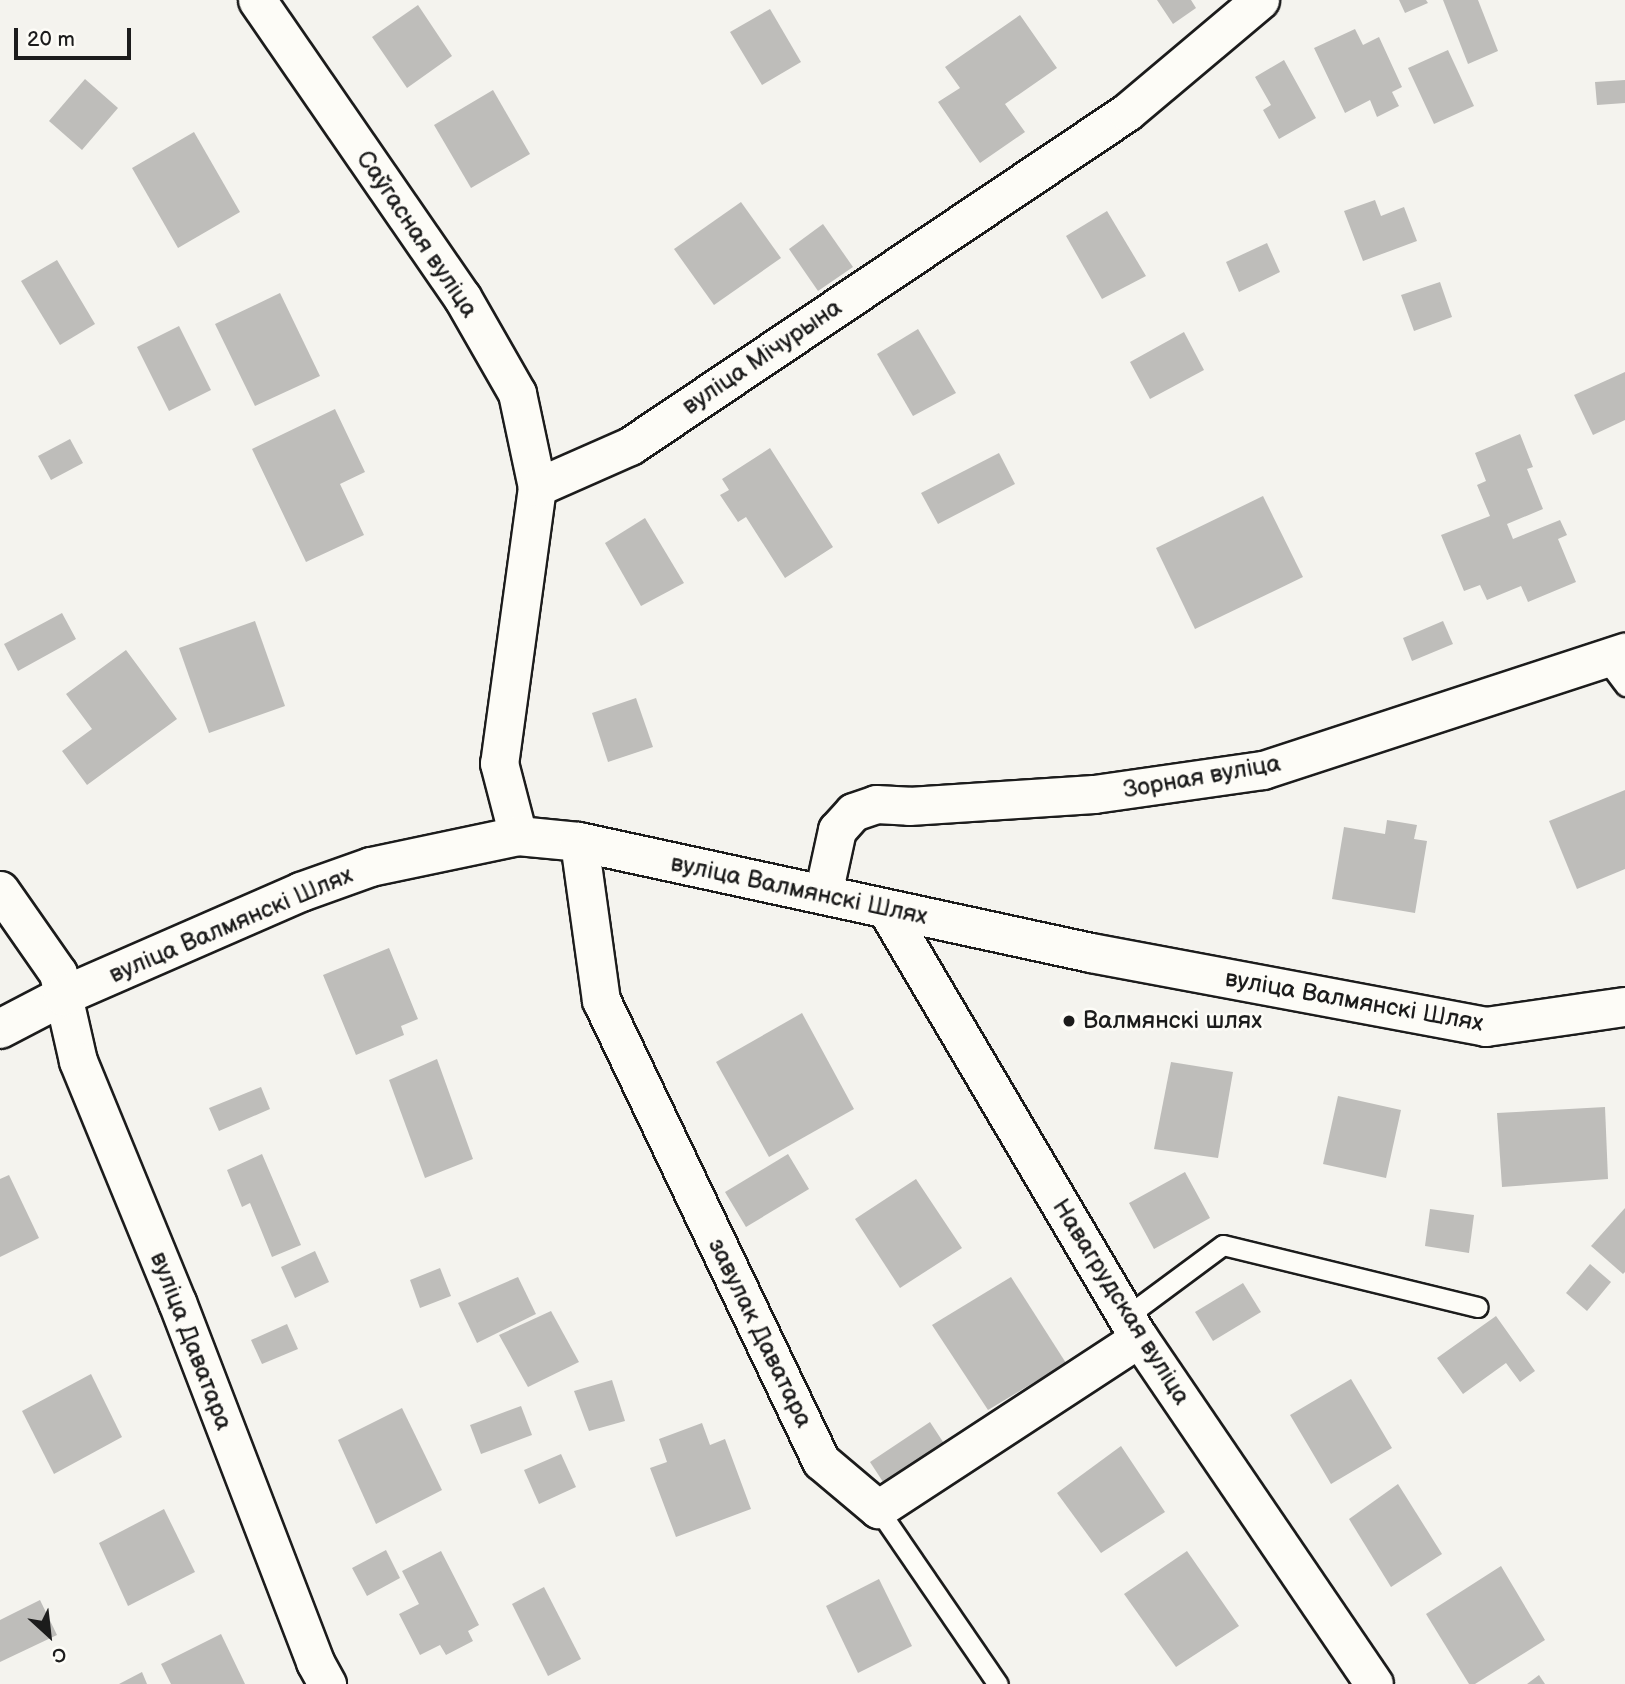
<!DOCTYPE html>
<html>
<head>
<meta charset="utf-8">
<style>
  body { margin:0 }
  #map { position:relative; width:1625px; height:1684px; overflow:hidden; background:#f4f3ee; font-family:"Balsamiq Sans",sans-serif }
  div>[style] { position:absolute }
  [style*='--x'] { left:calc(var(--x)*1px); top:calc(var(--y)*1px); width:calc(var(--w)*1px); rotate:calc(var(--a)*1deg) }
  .building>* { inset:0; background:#bebdba }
  .roads { filter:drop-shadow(2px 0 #1c1c1c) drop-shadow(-2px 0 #1c1c1c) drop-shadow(0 2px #1c1c1c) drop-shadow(0 -2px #1c1c1c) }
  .service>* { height:19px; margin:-9.5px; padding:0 9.5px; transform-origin:9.5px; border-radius:9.5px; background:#fdfcf7 }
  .minor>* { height:37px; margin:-18.5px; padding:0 18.5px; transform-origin:18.5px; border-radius:18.5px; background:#fdfcf7 }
  .secondary>* { height:38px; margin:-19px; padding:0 19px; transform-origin:19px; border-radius:19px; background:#fdfcf7 }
  .dots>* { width:19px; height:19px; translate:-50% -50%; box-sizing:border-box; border:4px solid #fdfcf7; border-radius:50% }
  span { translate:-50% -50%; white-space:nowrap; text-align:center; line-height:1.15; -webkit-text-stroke:5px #fdfcf7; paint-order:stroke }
  .street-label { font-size:24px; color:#1c1c1c }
  .poi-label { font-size:24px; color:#1c1c1c }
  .left { translate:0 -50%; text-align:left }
  .north { position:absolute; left:14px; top:1600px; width:70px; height:70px; -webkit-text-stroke:5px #fdfcf7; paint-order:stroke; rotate:153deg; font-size:19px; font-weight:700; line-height:28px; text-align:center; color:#1c1c1c }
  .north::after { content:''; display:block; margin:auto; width:24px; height:32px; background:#1c1c1c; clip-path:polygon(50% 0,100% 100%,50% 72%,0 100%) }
  .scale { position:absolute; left:14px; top:28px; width:117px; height:32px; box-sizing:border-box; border:4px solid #1c1c1c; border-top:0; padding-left:9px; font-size:21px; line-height:24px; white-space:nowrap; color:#1c1c1c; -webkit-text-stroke:5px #fdfcf7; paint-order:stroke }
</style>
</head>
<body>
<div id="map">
  <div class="building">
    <i style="clip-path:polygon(1157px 0,1191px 0,1196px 8px,1173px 24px)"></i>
    <i style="clip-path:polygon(1399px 0,1426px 0,1428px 3px,1405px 13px)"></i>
    <i style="clip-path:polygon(1443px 0,1478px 0,1498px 51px,1468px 64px)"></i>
    <i style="clip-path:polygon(418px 5px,452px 56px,407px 88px,372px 37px)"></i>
    <i style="clip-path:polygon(770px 9px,801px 62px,762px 85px,730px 32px)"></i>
    <i style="clip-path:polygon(1020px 15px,1057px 68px,1005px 104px,1025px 132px,980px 163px,938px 102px,960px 88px,945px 67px)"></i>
    <i style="clip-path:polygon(1355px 29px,1363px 45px,1379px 37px,1402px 87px,1392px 92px,1399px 106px,1377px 117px,1370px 100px,1345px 113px,1314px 48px)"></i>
    <i style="clip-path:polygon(1448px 50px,1474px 106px,1434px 124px,1408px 68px)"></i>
    <i style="clip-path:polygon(1284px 60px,1316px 118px,1279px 139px,1263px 110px,1271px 105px,1255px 77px)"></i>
    <i style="clip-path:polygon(85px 79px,118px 108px,82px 150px,49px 121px)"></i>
    <i style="clip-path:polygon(1625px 80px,1625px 103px,1597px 105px,1595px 82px)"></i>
    <i style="clip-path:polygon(493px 90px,530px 154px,471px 188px,434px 125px)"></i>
    <i style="clip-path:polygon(194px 132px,240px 212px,178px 248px,132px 168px)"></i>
    <i style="clip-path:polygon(1375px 200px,1381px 216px,1404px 207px,1417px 241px,1363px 261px,1344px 211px)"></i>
    <i style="clip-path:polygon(741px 202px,781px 258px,714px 305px,674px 249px)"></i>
    <i style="clip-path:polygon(1107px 211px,1146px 276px,1102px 299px,1066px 236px)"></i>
    <i style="clip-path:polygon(823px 224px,853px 267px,818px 291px,789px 249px)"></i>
    <i style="clip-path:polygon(1267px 243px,1280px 272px,1239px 292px,1226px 262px)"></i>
    <i style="clip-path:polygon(57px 260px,95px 324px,60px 345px,21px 281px)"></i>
    <i style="clip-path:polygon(1440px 282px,1452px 317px,1414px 331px,1401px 295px)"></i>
    <i style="clip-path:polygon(280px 293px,320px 376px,255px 406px,215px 324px)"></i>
    <i style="clip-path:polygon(179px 326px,211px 390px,169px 411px,137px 347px)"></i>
    <i style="clip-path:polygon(918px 329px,956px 393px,913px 416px,877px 354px)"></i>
    <i style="clip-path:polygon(1184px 332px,1204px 370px,1150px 399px,1130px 362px)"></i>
    <i style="clip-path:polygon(1625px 372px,1625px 420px,1593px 435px,1574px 395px)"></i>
    <i style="clip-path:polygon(335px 409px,365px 472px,340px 484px,364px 535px,306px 562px,252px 449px)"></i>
    <i style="clip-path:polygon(1520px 434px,1533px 467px,1527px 469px,1543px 509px,1507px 524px,1513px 539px,1560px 520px,1567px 535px,1558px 539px,1576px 582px,1528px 602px,1521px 586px,1487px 600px,1480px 585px,1464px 591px,1441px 535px,1490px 516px,1477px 485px,1486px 481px,1475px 453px)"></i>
    <i style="clip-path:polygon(70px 439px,83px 463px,51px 480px,38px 456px)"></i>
    <i style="clip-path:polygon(770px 448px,833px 547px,785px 578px,746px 517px,738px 522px,720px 495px,729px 490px,722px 479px)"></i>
    <i style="clip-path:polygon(999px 453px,1015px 484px,938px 524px,921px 493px)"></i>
    <i style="clip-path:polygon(1263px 496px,1303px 577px,1195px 629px,1156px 548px)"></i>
    <i style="clip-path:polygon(645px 518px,684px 583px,641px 606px,605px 543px)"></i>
    <i style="clip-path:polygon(62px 613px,76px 639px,18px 671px,4px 644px)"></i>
    <i style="clip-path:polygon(255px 621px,285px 706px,209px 733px,179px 648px)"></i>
    <i style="clip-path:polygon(1443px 621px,1453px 644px,1412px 661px,1403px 638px)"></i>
    <i style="clip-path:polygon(126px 650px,177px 719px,87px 785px,62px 751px,92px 729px,66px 694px)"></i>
    <i style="clip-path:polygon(636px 698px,653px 747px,608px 762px,592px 713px)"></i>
    <i style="clip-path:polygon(1625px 790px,1625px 869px,1577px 889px,1549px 821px)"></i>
    <i style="clip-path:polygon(1387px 820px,1417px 825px,1414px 839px,1427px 841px,1415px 913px,1332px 899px,1344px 827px,1385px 834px)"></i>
    <i style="clip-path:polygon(389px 948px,418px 1019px,401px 1026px,404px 1035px,356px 1055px,323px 975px)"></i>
    <i style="clip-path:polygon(802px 1013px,854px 1109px,769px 1157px,716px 1062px)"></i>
    <i style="clip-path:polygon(437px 1059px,473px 1159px,425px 1178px,389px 1080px)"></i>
    <i style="clip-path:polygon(1171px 1062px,1233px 1072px,1218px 1158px,1154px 1149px)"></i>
    <i style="clip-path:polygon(261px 1087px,270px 1109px,219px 1131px,209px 1108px)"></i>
    <i style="clip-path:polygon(1338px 1096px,1401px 1110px,1386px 1178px,1323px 1164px)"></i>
    <i style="clip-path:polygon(1605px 1107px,1608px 1179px,1502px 1187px,1497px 1113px)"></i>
    <i style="clip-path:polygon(262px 1154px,301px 1245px,272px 1257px,250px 1203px,242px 1207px,227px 1170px)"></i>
    <i style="clip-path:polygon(788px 1154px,809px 1189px,746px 1227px,725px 1192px)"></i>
    <i style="clip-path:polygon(1185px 1172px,1210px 1218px,1154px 1249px,1129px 1203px)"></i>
    <i style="clip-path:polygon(9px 1175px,39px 1238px,0 1257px,0 1179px)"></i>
    <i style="clip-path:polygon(916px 1179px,962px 1248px,900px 1288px,855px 1219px)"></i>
    <i style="clip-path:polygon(1625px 1208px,1625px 1272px,1623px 1274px,1591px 1246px)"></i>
    <i style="clip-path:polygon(1430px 1209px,1474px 1215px,1469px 1253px,1425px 1246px)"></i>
    <i style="clip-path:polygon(315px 1251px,329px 1282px,295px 1298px,281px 1267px)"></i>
    <i style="clip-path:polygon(1590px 1264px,1611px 1282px,1587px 1311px,1566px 1293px)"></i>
    <i style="clip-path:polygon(440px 1268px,451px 1296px,420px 1308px,410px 1280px)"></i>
    <i style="clip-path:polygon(518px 1277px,536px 1314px,477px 1343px,458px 1303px)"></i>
    <i style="clip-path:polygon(1011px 1277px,1066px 1363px,988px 1410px,932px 1325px)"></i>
    <i style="clip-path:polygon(1243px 1283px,1261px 1312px,1213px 1341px,1195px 1312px)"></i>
    <i style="clip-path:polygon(551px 1311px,579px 1362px,528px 1387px,499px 1335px)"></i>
    <i style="clip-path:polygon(1496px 1316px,1535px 1371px,1520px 1382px,1506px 1363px,1463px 1394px,1437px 1358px)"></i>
    <i style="clip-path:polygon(287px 1324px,298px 1349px,262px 1364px,251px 1340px)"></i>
    <i style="clip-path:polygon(91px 1374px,122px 1437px,54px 1474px,22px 1411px)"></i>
    <i style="clip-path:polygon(1351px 1379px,1392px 1448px,1331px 1484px,1290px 1415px)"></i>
    <i style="clip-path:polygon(612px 1380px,625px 1421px,589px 1431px,574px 1391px)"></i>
    <i style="clip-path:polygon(521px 1406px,532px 1435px,481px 1454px,470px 1425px)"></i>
    <i style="clip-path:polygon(402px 1408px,442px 1490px,376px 1524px,338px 1440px)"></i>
    <i style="clip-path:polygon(930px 1422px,947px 1448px,887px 1488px,870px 1462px)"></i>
    <i style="clip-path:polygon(702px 1423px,710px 1445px,725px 1439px,751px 1509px,676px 1537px,650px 1468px,667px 1462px,659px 1439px)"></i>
    <i style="clip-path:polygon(1121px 1446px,1165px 1512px,1101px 1553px,1057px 1493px)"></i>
    <i style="clip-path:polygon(561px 1454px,576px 1487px,539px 1504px,524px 1470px)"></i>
    <i style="clip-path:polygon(1398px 1484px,1442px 1554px,1391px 1587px,1349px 1519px)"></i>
    <i style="clip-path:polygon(164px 1509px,195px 1572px,128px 1606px,99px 1543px)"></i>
    <i style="clip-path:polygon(386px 1550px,400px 1578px,367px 1596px,352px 1568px)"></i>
    <i style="clip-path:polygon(441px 1551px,479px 1625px,468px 1631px,473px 1641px,446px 1655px,440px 1645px,420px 1655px,399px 1614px,419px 1604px,402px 1571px)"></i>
    <i style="clip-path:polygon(1187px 1551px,1239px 1626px,1176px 1667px,1124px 1594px)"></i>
    <i style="clip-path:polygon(1501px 1566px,1545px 1640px,1475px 1684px,1469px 1684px,1426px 1614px)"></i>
    <i style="clip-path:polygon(879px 1579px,912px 1646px,858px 1673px,826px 1606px)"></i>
    <i style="clip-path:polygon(544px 1587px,581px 1659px,548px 1676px,512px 1604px)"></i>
    <i style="clip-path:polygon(40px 1600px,57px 1635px,0 1662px,0 1620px)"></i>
    <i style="clip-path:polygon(221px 1634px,245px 1684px,171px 1684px,161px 1664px)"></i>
    <i style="clip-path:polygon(142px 1672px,147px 1684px,119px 1684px)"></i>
    <i style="clip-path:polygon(1539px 1675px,1545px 1684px,1527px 1684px)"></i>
  </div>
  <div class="roads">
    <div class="service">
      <i style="--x:1605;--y:659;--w:34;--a:53"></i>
      <i style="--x:1127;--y:1316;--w:119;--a:-36.5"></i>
      <i style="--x:1223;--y:1245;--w:262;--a:13.7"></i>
      <i style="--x:878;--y:1509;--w:212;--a:55.6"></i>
    </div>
    <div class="minor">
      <i style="--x:257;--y:0;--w:361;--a:55.4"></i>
      <i style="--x:462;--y:297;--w:111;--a:60.2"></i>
      <i style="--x:517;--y:393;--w:96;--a:78"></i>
      <i style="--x:537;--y:487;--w:279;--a:97.8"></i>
      <i style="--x:499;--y:763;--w:75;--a:75.4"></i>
      <i style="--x:537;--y:487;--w:102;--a:-23.8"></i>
      <i style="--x:630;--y:446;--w:599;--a:-33.9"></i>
      <i style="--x:1127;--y:112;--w:174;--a:-40.1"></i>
      <i style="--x:579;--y:842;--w:160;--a:82.1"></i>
      <i style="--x:601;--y:1000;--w:511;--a:64.49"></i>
      <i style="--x:821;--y:1461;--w:75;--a:40.1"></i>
      <i style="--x:878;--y:1509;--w:312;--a:-33.2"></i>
      <i style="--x:0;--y:890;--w:101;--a:55.1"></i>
      <i style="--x:58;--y:973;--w:90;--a:77.2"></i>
      <i style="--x:78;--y:1061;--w:261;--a:67.7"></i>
      <i style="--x:177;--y:1302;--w:386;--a:69"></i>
      <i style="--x:315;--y:1662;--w:25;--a:61"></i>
      <i style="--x:823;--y:894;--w:66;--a:-77.7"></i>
      <i style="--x:837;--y:830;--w:24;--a:-48"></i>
      <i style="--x:853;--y:812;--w:24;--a:-19"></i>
      <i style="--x:876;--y:804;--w:33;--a:3"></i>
      <i style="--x:909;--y:806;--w:185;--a:-3.7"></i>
      <i style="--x:1094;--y:794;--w:171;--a:-8.1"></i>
      <i style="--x:1263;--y:770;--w:381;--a:-18.1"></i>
      <i style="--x:886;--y:909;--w:498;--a:59.5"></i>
      <i style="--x:1139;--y:1338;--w:418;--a:55.8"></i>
    </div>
    <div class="secondary">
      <i style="--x:0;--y:1029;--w:71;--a:-27.6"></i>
      <i style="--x:63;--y:996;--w:260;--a:-23.6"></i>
      <i style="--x:301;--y:892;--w:74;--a:-19.7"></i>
      <i style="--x:371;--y:867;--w:150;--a:-11.9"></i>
      <i style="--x:518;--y:836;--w:61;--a:5.6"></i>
      <i style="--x:579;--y:842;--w:524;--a:12.23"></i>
      <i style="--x:1091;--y:953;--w:402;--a:10.6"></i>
      <i style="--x:1486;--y:1027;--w:140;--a:-8.2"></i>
    </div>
  </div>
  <div class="dots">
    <i style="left:1069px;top:1021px;background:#1c1c1c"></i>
  </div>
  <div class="street-label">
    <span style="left:417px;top:234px;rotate:56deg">Саўгасная вуліца</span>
    <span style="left:762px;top:357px;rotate:-34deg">вуліца Мічурына</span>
    <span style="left:1202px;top:777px;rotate:-10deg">Зорная вуліца</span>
    <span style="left:799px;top:890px;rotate:12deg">вуліца Валмянскі Шлях</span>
    <span style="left:231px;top:925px;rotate:-23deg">вуліца Валмянскі Шлях</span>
    <span style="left:1354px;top:1001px;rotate:10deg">вуліца Валмянскі Шлях</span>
    <span style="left:1121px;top:1302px;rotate:58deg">Навагрудская вуліца</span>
    <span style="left:760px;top:1333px;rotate:64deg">завулак Даватара</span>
    <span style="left:191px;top:1341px;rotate:69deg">вуліца Даватара</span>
  </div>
  <div class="poi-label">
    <span class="left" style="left:1083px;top:1021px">Валмянскі шлях</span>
  </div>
  <div class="north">С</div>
  <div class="scale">20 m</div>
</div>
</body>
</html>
